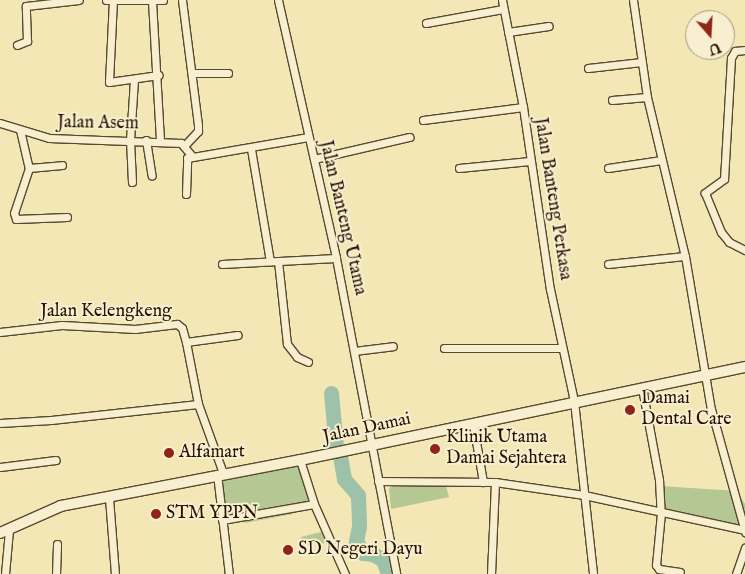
<!DOCTYPE html>
<html>
<head>
<meta charset="utf-8">
<style>
  body { margin:0 }
  #map { position:relative; width:745px; height:574px; overflow:hidden; background:#f4e7b6; font-family:"IM FELL English",serif }
  div>[style] { position:absolute }
  [style*='--x'] { left:calc(var(--x)*1px); top:calc(var(--y)*1px); width:calc(var(--w)*1px); rotate:calc(var(--a)*1deg) }
  .green>* { inset:0; background:#b5c793 }
  .stream>* { height:2.5px; margin:-1.25px; padding:0 1.25px; transform-origin:1.25px; border-radius:1.25px; background:#9dc1a9 }
  .river>* { height:15px; margin:-7.5px; padding:0 7.5px; transform-origin:7.5px; border-radius:7.5px; background:#9dc1a9 }
  .roads { filter:drop-shadow(1px 0 #59482e) drop-shadow(-1px 0 #59482e) drop-shadow(0 1px #59482e) drop-shadow(0 -1px #59482e) }
  .minor>* { height:7px; margin:-3.5px; padding:0 3.5px; transform-origin:3.5px; border-radius:3.5px; background:#f8efd0 }
  .secondary>* { height:10px; margin:-5px; padding:0 5px; transform-origin:5px; border-radius:5px; background:#f8efd0 }
  .dots>* { width:14px; height:14px; translate:-50% -50%; box-sizing:border-box; border:2px solid #f8efd0; border-radius:50% }
  span { translate:-50% -50%; white-space:nowrap; text-align:center; line-height:1.15; -webkit-text-stroke:4px #f8efd0; paint-order:stroke }
  .street-label { font-size:18px; color:#251300 }
  .poi-label { font-size:18px; color:#251300 }
  .left { translate:0 -50%; text-align:left }
  .north { position:absolute; left:685px; top:10px; width:50px; height:50px; box-sizing:border-box; background:#f8efd0; border:1px solid #a4977d; border-radius:50%; rotate:161deg; font-size:14px; font-weight:700; line-height:20px; text-align:center; color:#251300 }
  .north::after { content:''; display:block; margin:auto; width:18px; height:22px; background:#8f2418; clip-path:polygon(50% 0,100% 100%,50% 72%,0 100%) }
</style>
</head>
<body>
<div id="map">
  <div class="green">
    <i style="clip-path:polygon(300px 463px,313px 503px,222px 519px,219px 475px)"></i>
    <i style="clip-path:polygon(395px 482px,445px 482px,449px 497px,391px 509px,389px 489px)"></i>
    <i style="clip-path:polygon(661px 486px,737px 491px,745px 504px,745px 532px,701px 516px,666px 515px)"></i>
    <i style="clip-path:polygon(293px 509px,293px 514px,245px 523px,243px 517px)"></i>
    <i style="clip-path:polygon(325px 531px,329px 542px,321px 544px,319px 540px,303px 546px,301px 537px)"></i>
  </div>
  <div class="stream">
    <i style="--x:298;--y:463;--w:22;--a:74"></i>
  </div>
  <div class="river">
    <i style="--x:331;--y:393;--w:54;--a:84.7"></i>
    <i style="--x:340;--y:456;--w:23;--a:80"></i>
    <i style="--x:344;--y:479;--w:21;--a:49"></i>
    <i style="--x:358;--y:495;--w:31;--a:88"></i>
    <i style="--x:359;--y:526;--w:15;--a:101"></i>
    <i style="--x:356;--y:541;--w:14;--a:60"></i>
    <i style="--x:363;--y:553;--w:10;--a:6"></i>
    <i style="--x:373;--y:554;--w:12;--a:31"></i>
    <i style="--x:383;--y:560;--w:15;--a:70"></i>
  </div>
  <div class="roads">
    <div class="minor">
      <i style="--x:106;--y:0;--w:57;--a:0"></i>
      <i style="--x:113;--y:0;--w:82;--a:92.8"></i>
      <i style="--x:109;--y:82;--w:50;--a:-8"></i>
      <i style="--x:182;--y:0;--w:126;--a:82.7"></i>
      <i style="--x:198;--y:125;--w:6;--a:90"></i>
      <i style="--x:198;--y:131;--w:19;--a:133"></i>
      <i style="--x:278;--y:0;--w:264;--a:77.3"></i>
      <i style="--x:336;--y:258;--w:322;--a:79.2"></i>
      <i style="--x:502;--y:0;--w:109;--a:78.9"></i>
      <i style="--x:523;--y:107;--w:184;--a:81.6"></i>
      <i style="--x:550;--y:289;--w:115;--a:77.9"></i>
      <i style="--x:574;--y:401;--w:174;--a:83.7"></i>
      <i style="--x:633;--y:0;--w:98;--a:81.8"></i>
      <i style="--x:647;--y:97;--w:163;--a:76.6"></i>
      <i style="--x:685;--y:256;--w:155;--a:80.4"></i>
      <i style="--x:711;--y:409;--w:128;--a:74.5"></i>
      <i style="--x:152;--y:1;--w:140;--a:86.7"></i>
      <i style="--x:426;--y:23;--w:78;--a:-10.3"></i>
      <i style="--x:508;--y:32;--w:41;--a:-8.3"></i>
      <i style="--x:17;--y:45;--w:11;--a:-22"></i>
      <i style="--x:27;--y:41;--w:35;--a:-92"></i>
      <i style="--x:26;--y:6;--w:53;--a:-6.5"></i>
      <i style="--x:745;--y:50;--w:10;--a:174"></i>
      <i style="--x:735;--y:51;--w:8;--a:120"></i>
      <i style="--x:731;--y:58;--w:121;--a:93.3"></i>
      <i style="--x:724;--y:179;--w:24;--a:144"></i>
      <i style="--x:705;--y:193;--w:42;--a:67.7"></i>
      <i style="--x:721;--y:232;--w:13;--a:51"></i>
      <i style="--x:729;--y:242;--w:18;--a:27"></i>
      <i style="--x:588;--y:68;--w:54;--a:-6.3"></i>
      <i style="--x:192;--y:73;--w:36;--a:0"></i>
      <i style="--x:612;--y:100;--w:35;--a:-5"></i>
      <i style="--x:423;--y:120;--w:101;--a:-7.4"></i>
      <i style="--x:0;--y:123;--w:51;--a:17"></i>
      <i style="--x:49;--y:138;--w:132;--a:2.2"></i>
      <i style="--x:181;--y:143;--w:17;--a:50"></i>
      <i style="--x:20;--y:130;--w:39;--a:77"></i>
      <i style="--x:29;--y:168;--w:47;--a:108.4"></i>
      <i style="--x:14;--y:213;--w:6;--a:72"></i>
      <i style="--x:16;--y:219;--w:51;--a:-2.2"></i>
      <i style="--x:146;--y:140;--w:36;--a:81"></i>
      <i style="--x:251;--y:149;--w:114;--a:80.4"></i>
      <i style="--x:314;--y:159;--w:98;--a:-13"></i>
      <i style="--x:29;--y:168;--w:33;--a:-5"></i>
      <i style="--x:459;--y:168;--w:71;--a:-5.6"></i>
      <i style="--x:608;--y:168;--w:54;--a:-8.6"></i>
      <i style="--x:132;--y:182;--w:42;--a:-92.7"></i>
      <i style="--x:130;--y:140;--w:61;--a:-86.2"></i>
      <i style="--x:186;--y:194;--w:36;--a:-88"></i>
      <i style="--x:187;--y:158;--w:123;--a:-9.8"></i>
      <i style="--x:278;--y:261;--w:83;--a:83.8"></i>
      <i style="--x:287;--y:344;--w:16;--a:52"></i>
      <i style="--x:297;--y:357;--w:12;--a:24"></i>
      <i style="--x:222;--y:264;--w:114;--a:-3"></i>
      <i style="--x:608;--y:264;--w:77;--a:-5.9"></i>
      <i style="--x:0;--y:332;--w:62;--a:-6.4"></i>
      <i style="--x:62;--y:325;--w:73;--a:3.1"></i>
      <i style="--x:135;--y:329;--w:42;--a:-6.8"></i>
      <i style="--x:177;--y:324;--w:6;--a:39"></i>
      <i style="--x:182;--y:328;--w:15;--a:74"></i>
      <i style="--x:186;--y:342;--w:63;--a:79"></i>
      <i style="--x:198;--y:404;--w:73;--a:70.1"></i>
      <i style="--x:186;--y:342;--w:52;--a:-7.7"></i>
      <i style="--x:444;--y:348;--w:118;--a:0"></i>
      <i style="--x:354;--y:351;--w:39;--a:-7"></i>
      <i style="--x:642;--y:388;--w:94;--a:79.5"></i>
      <i style="--x:659;--y:480;--w:33;--a:87"></i>
      <i style="--x:661;--y:513;--w:52;--a:95.5"></i>
      <i style="--x:656;--y:565;--w:5;--a:53"></i>
      <i style="--x:659;--y:569;--w:21;--a:8"></i>
      <i style="--x:0;--y:423;--w:51;--a:-3.4"></i>
      <i style="--x:51;--y:420;--w:148;--a:-6.2"></i>
      <i style="--x:473;--y:424;--w:59;--a:80.2"></i>
      <i style="--x:300;--y:460;--w:46;--a:72.3"></i>
      <i style="--x:314;--y:504;--w:77;--a:66.1"></i>
      <i style="--x:0;--y:467;--w:56;--a:-7.1"></i>
      <i style="--x:217;--y:474;--w:101;--a:83.2"></i>
      <i style="--x:378;--y:481;--w:117;--a:0.5"></i>
      <i style="--x:495;--y:482;--w:90;--a:8.3"></i>
      <i style="--x:584;--y:495;--w:164;--a:12.3"></i>
      <i style="--x:109;--y:498;--w:76;--a:85.5"></i>
      <i style="--x:222;--y:520;--w:93;--a:-9.9"></i>
      <i style="--x:5;--y:574;--w:44;--a:-84.8"></i>
      <i style="--x:56;--y:574;--w:30;--a:-88"></i>
      <i style="--x:491;--y:574;--w:92;--a:-87.5"></i>
      <i style="--x:736;--y:574;--w:28;--a:-71"></i>
    </div>
    <div class="secondary">
      <i style="--x:0;--y:533;--w:67;--a:-23.9"></i>
      <i style="--x:61;--y:506;--w:243;--a:-10.9"></i>
      <i style="--x:300;--y:460;--w:455;--a:-11.8"></i>
    </div>
  </div>
  <div class="dots">
    <i style="left:630px;top:410px;background:#8f2418"></i>
    <i style="left:435px;top:449px;background:#8f2418"></i>
    <i style="left:169px;top:453px;background:#8f2418"></i>
    <i style="left:156px;top:514px;background:#8f2418"></i>
    <i style="left:288px;top:550px;background:#8f2418"></i>
  </div>
  <div class="street-label">
    <span style="left:98px;top:124px;rotate:1deg">Jalan Asem</span>
    <span style="left:552px;top:199px;rotate:81deg">Jalan Banteng Perkasa</span>
    <span style="left:342px;top:218px;rotate:77deg">Jalan Banteng Utama</span>
    <span style="left:106px;top:312px">Jalan Kelengkeng</span>
    <span style="left:367px;top:429px;rotate:-12deg">Jalan Damai</span>
  </div>
  <div class="poi-label">
    <span class="left" style="left:641px;top:410px">Damai<br>Dental Care</span>
    <span class="left" style="left:446px;top:449px">Klinik Utama<br>Damai Sejahtera</span>
    <span class="left" style="left:179px;top:453px">Alfamart</span>
    <span class="left" style="left:166px;top:514px">STM YPPN</span>
    <span class="left" style="left:298px;top:550px">SD Negeri Dayu</span>
  </div>
  <div class="north">U</div>
</div>
</body>
</html>
